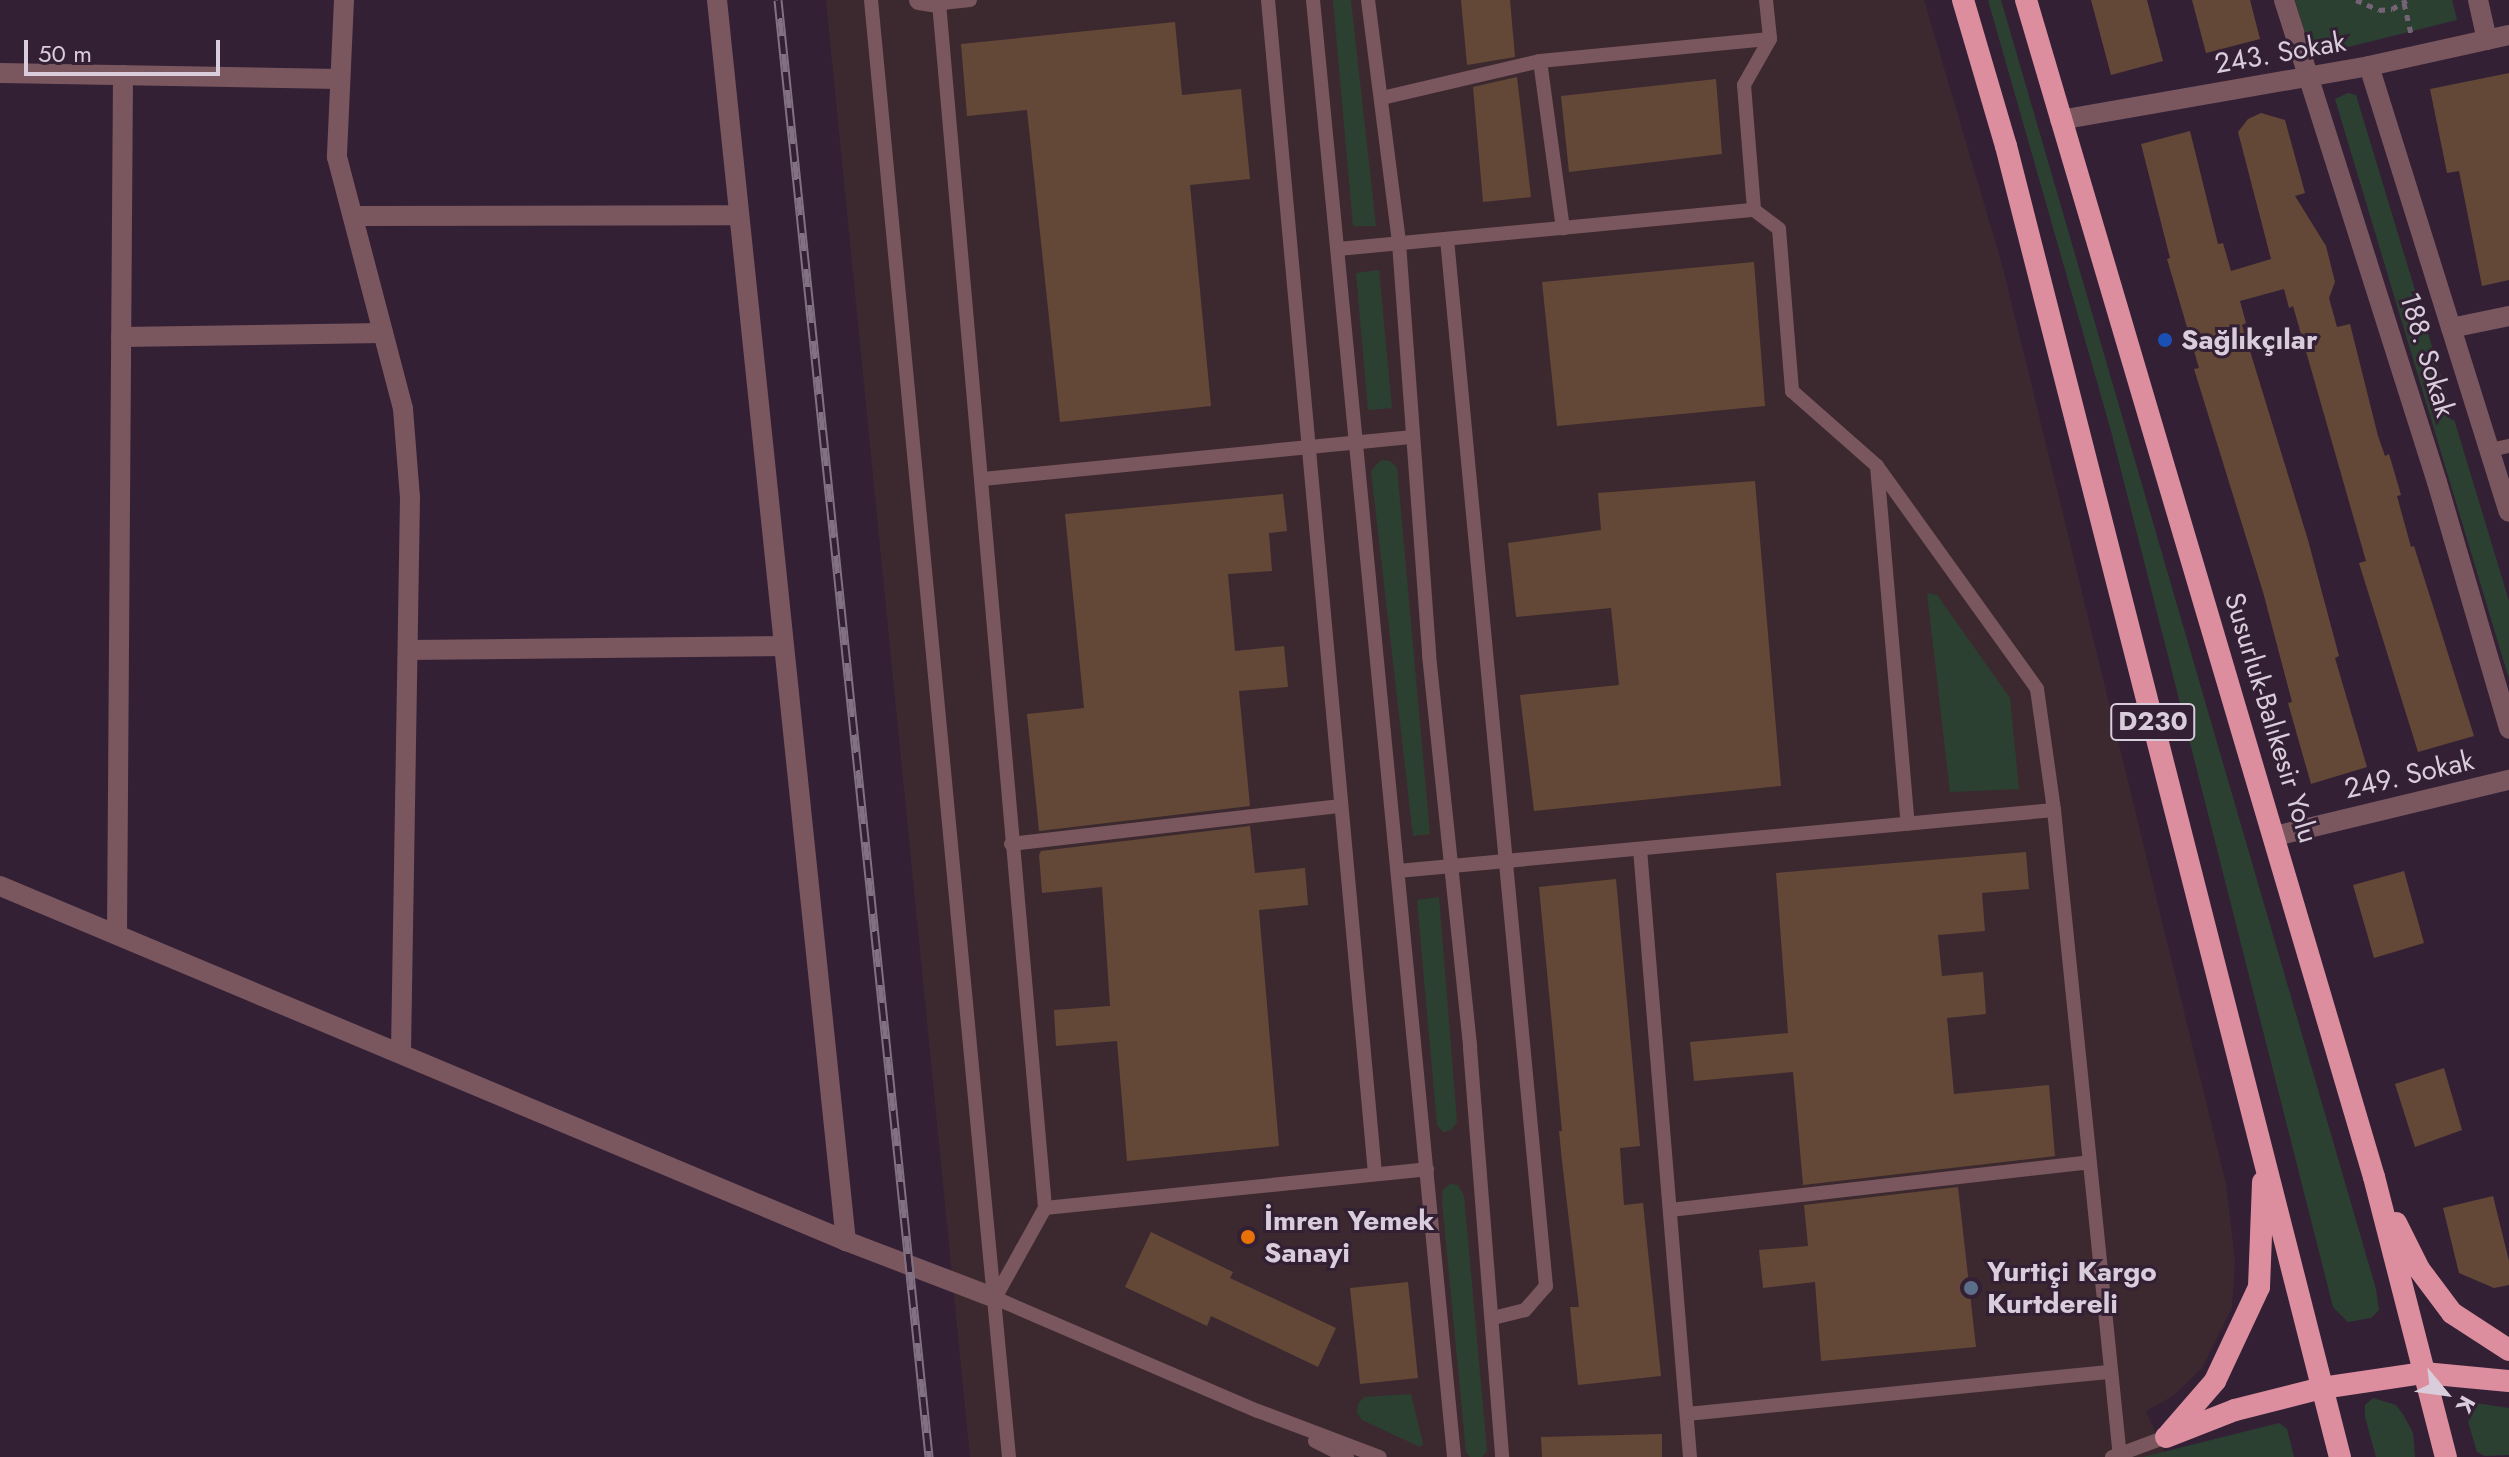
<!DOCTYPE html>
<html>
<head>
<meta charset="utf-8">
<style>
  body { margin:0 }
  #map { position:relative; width:2509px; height:1457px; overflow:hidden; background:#332035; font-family:Jost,sans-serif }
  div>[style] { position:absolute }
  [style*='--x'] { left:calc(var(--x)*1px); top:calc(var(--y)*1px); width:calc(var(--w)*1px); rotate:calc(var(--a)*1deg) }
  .industrial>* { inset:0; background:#3c292f }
  .green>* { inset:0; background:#2c4031 }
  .building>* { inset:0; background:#634838 }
  .path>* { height:5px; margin-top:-2.5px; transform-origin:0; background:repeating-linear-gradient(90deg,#746375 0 6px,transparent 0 12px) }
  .service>* { height:14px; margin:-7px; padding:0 7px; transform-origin:7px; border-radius:7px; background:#7a575e }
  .minor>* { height:20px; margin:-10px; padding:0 10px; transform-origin:10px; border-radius:10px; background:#7a575e }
  .trunk>* { height:22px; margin:-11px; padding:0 11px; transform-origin:11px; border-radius:11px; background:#dc8e9f }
  .rail>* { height:9px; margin-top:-4.5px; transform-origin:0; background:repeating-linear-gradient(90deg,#332035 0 18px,#817182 0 36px); box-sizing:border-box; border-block:2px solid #817182 }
  .dots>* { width:22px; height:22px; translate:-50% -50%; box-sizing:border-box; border:4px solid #332035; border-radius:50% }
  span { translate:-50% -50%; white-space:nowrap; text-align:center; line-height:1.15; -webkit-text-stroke:6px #332035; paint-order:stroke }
  .shield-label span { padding:2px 6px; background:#332035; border:2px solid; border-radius:6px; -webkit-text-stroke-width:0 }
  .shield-label { font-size:26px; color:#dacddb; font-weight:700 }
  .street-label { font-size:28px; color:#dacddb }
  .poi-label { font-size:28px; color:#dacddb; font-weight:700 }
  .left { translate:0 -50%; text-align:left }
  .north { position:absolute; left:2405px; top:1353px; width:80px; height:80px; -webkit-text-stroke:6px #332035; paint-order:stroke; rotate:119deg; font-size:22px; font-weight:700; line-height:32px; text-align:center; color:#dacddb }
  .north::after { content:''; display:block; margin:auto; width:28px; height:36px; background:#dacddb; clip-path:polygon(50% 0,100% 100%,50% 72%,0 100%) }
  .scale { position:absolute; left:24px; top:40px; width:196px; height:36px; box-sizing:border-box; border:4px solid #dacddb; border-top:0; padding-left:10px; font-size:24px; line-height:28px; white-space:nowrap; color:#dacddb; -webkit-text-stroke:6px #332035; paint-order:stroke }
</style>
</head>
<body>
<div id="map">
  <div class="industrial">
    <i style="clip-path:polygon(826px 0,1924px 0,2003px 268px,2226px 1184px,2235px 1261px,2232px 1307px,2202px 1368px,2173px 1396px,2146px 1411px,2167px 1457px,970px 1457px)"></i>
  </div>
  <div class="green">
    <i style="clip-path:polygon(1333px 0,1351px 0,1376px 226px,1353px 226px)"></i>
    <i style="clip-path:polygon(1988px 0,2001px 0,2376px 1289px,2379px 1310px,2371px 1318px,2348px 1322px,2333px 1307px,2111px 431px)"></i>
    <i style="clip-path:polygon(2295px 0,2452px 0,2457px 20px,2312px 56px)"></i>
    <i style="clip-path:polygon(2348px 93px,2356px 95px,2509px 601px,2509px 679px,2335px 99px)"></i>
    <i style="clip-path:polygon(1379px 270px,1392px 408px,1368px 410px,1356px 273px)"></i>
    <i style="clip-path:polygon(1381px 460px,1390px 461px,1397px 468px,1430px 834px,1413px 836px,1371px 471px)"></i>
    <i style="clip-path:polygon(1927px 593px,1937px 595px,2010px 698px,2019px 789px,1950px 792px)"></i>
    <i style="clip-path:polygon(1439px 897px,1457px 1122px,1451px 1130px,1443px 1132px,1437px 1125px,1417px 900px)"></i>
    <i style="clip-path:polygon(1450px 1184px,1458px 1185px,1464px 1196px,1487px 1451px,1482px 1457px,1470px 1457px,1466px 1452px,1442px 1201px,1443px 1190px)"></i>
    <i style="clip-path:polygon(1411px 1394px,1423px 1444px,1420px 1447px,1362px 1420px,1357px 1413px,1358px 1404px,1364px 1397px)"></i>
    <i style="clip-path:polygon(2373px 1398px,2396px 1405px,2404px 1416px,2413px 1433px,2415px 1457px,2376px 1457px,2365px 1417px,2365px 1405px)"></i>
    <i style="clip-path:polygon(2469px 1402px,2509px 1408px,2509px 1455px,2485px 1456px,2477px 1452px,2464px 1408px)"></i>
    <i style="clip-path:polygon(2279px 1423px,2287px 1429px,2294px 1457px,2143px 1457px)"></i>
  </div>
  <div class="building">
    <i style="clip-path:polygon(1461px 0,1510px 0,1515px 57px,1467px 65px)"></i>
    <i style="clip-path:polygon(2091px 0,2147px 0,2163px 61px,2111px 75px)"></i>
    <i style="clip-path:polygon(2192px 0,2250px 0,2260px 39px,2206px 53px)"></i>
    <i style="clip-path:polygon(1175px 22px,1182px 95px,1241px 89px,1250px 179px,1190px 185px,1211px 406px,1060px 422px,1027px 110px,967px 116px,961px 44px)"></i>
    <i style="clip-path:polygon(2509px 73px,2509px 280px,2482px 286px,2459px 171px,2447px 173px,2430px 89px)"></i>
    <i style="clip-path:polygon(1517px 77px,1531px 197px,1483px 202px,1473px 87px)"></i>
    <i style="clip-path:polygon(1716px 79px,1722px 154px,1569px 172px,1561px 96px)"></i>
    <i style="clip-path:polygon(2261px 113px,2285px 120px,2305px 193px,2295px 196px,2326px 246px,2335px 282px,2329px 298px,2337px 327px,2350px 324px,2378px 436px,2385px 456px,2389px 454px,2397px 481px,2401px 495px,2397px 496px,2411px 547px,2414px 546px,2474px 736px,2418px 752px,2359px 563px,2366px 561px,2293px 306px,2289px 308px,2284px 289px,2240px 301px,2246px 323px,2242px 325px,2308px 540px,2339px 656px,2335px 658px,2367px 767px,2311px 784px,2288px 703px,2292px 702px,2263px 592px,2194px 369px,2199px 368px,2167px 259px,2170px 258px,2141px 144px,2190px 131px,2218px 244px,2223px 243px,2231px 271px,2271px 259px,2238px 132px,2248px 119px)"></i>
    <i style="clip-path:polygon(1754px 262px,1765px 406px,1557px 426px,1542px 282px)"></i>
    <i style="clip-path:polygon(1755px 481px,1781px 786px,1534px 811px,1520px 695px,1619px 685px,1611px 608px,1516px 617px,1508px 543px,1601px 530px,1598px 493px)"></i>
    <i style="clip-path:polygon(1283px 494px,1287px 531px,1269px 533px,1272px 571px,1228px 574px,1235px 651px,1284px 646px,1288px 687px,1239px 691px,1250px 806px,1039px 831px,1027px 714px,1084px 708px,1065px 514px)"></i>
    <i style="clip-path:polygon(1250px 826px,1255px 873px,1305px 868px,1308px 905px,1259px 910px,1279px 1146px,1127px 1161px,1117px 1041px,1056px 1046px,1054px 1010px,1110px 1006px,1102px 887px,1042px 893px,1039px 855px,1041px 851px)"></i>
    <i style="clip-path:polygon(2026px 852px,2029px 889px,1982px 893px,1985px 931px,1938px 935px,1942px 976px,1983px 972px,1986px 1014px,1947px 1018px,1954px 1094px,2049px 1085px,2055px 1156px,1803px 1185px,1793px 1072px,1694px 1081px,1690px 1042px,1788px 1033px,1776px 873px)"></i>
    <i style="clip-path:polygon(2404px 871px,2424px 943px,2374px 958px,2353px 885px)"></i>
    <i style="clip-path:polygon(1616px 879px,1640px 1146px,1620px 1148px,1624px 1205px,1643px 1203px,1661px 1376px,1578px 1385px,1570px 1307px,1579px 1307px,1562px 1161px,1559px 1131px,1562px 1131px,1539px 887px)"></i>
    <i style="clip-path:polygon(2444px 1068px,2462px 1130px,2415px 1147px,2395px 1084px)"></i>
    <i style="clip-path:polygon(1958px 1187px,1976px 1347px,1821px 1361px,1815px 1282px,1763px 1288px,1759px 1250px,1808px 1246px,1804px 1205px)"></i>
    <i style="clip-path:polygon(2493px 1196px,2509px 1261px,2509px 1285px,2494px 1288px,2459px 1273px,2443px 1208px)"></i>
    <i style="clip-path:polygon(1151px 1232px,1233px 1272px,1230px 1278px,1336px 1328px,1318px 1367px,1211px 1316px,1207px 1326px,1125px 1287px)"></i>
    <i style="clip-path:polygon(1408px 1282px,1418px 1378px,1360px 1384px,1350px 1288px)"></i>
    <i style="clip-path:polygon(1662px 1434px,1662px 1457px,1542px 1457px,1541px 1437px)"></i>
  </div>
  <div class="path">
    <i style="--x:2356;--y:0;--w:25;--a:23"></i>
    <i style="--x:2379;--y:10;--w:13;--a:-4"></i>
    <i style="--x:2392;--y:9;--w:17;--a:-31"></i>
    <i style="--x:2404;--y:3;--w:35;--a:77"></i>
  </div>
  <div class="service">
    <i style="--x:871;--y:0;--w:1464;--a:84.59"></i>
    <i style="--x:970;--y:0;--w:31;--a:174"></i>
    <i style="--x:939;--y:3;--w:1210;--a:84.97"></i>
    <i style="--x:1045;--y:1208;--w:103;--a:119.1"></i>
    <i style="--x:995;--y:1298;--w:286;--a:23.3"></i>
    <i style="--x:1258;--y:1411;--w:130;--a:20.7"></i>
    <i style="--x:1268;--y:0;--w:1178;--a:84.79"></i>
    <i style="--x:1313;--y:0;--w:1464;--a:84.47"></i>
    <i style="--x:1368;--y:0;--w:245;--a:82.7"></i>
    <i style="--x:1399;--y:243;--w:413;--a:85.8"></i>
    <i style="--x:1429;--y:655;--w:395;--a:84"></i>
    <i style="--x:1470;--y:1048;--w:410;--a:85.5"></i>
    <i style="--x:1766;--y:0;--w:39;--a:84"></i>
    <i style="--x:1770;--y:39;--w:53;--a:119.5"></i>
    <i style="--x:1744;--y:85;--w:125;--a:85.4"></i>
    <i style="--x:1754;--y:210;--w:31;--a:37"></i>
    <i style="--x:1779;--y:229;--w:163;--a:85.4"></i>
    <i style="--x:1792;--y:391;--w:113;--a:41.4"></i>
    <i style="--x:1877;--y:466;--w:274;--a:54.3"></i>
    <i style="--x:2037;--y:689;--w:122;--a:82"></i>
    <i style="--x:2054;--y:810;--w:650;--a:84.18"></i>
    <i style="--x:1540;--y:61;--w:169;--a:82.2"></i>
    <i style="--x:1382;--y:98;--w:162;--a:-13.2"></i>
    <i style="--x:1540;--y:61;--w:231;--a:-5.5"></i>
    <i style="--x:1447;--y:239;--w:1052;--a:84.6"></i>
    <i style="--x:1546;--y:1286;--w:32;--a:131"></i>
    <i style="--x:1525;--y:1310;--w:33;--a:166"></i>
    <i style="--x:1338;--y:249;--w:418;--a:-5.4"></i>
    <i style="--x:2490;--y:450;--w:19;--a:-12"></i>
    <i style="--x:1877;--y:466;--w:359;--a:85.1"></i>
    <i style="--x:983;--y:479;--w:432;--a:-5.6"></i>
    <i style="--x:1011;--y:844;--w:332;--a:-6.6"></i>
    <i style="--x:1640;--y:849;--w:610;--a:85.3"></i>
    <i style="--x:1398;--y:871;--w:659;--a:-5.31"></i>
    <i style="--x:1045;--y:1208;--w:384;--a:-5.8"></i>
    <i style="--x:1670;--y:1210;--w:422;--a:-6.5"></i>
    <i style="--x:1687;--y:1414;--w:426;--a:-5.7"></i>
    <i style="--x:1315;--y:1441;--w:36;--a:27"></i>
    <i style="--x:2112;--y:1457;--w:58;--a:-20.3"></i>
  </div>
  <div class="minor">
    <i style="--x:344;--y:0;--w:157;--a:92.6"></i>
    <i style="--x:337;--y:157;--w:260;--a:75.3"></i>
    <i style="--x:403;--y:409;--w:88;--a:85.5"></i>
    <i style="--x:410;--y:497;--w:556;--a:90.93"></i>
    <i style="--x:717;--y:0;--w:1248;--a:84.07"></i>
    <i style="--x:919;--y:0;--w:20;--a:9"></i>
    <i style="--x:2284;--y:0;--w:506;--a:72.39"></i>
    <i style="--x:2437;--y:482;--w:257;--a:73.7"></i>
    <i style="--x:2478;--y:0;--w:41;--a:77.3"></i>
    <i style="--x:2369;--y:66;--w:467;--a:72.6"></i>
    <i style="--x:0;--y:73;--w:338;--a:1"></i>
    <i style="--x:2060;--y:120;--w:314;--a:-9.9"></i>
    <i style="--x:2369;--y:66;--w:143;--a:-12.5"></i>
    <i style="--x:353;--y:216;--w:386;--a:-0.1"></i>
    <i style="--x:2451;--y:328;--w:59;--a:-11.7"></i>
    <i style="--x:121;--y:337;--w:262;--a:-0.9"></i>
    <i style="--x:408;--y:650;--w:376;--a:-0.6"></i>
    <i style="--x:2275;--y:836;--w:241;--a:-13.5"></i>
    <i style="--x:0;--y:886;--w:917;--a:22.76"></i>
    <i style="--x:846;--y:1241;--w:160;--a:20.9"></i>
    <i style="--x:117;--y:934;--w:859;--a:-89.6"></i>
  </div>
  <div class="trunk">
    <i style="--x:1963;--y:0;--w:152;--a:73.6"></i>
    <i style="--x:2006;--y:146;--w:1353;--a:75.71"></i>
    <i style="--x:2026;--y:0;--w:1227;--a:73.53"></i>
    <i style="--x:2374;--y:1177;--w:289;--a:75.6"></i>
    <i style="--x:2396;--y:1223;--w:51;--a:63.4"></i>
    <i style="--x:2419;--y:1269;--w:55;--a:53.1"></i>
    <i style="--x:2452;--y:1313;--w:68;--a:33"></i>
    <i style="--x:2170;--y:1433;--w:69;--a:-49.1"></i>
    <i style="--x:2215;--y:1381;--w:104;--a:-64.9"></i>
    <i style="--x:2259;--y:1287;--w:105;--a:-87.8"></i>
    <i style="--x:2166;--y:1437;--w:74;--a:-21.4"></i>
    <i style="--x:2235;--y:1410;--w:90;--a:-14.2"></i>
    <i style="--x:2322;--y:1388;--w:103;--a:-8.4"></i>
    <i style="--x:2424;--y:1373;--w:85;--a:5.4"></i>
  </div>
  <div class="rail">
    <i style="--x:778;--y:0;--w:1465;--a:84.08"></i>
  </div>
  <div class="dots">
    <i style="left:2165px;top:340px;background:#1a4fb4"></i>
    <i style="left:1248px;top:1237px;background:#e8710a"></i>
    <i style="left:1971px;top:1288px;background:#5c6f8a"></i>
  </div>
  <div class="shield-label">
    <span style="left:2153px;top:722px">D230</span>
  </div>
  <div class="street-label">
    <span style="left:2280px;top:53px;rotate:-10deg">243. Sokak</span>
    <span style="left:2427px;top:355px;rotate:73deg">188. Sokak</span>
    <span style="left:2271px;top:718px;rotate:73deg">Susurluk-Balıkesir Yolu</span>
    <span style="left:2409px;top:775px;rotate:-13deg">249. Sokak</span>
  </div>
  <div class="poi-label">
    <span class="left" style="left:2181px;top:340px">Sağlıkçılar</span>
    <span class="left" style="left:1264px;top:1237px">İmren Yemek<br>Sanayi</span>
    <span class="left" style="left:1987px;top:1288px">Yurtiçi Kargo<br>Kurtdereli</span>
  </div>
  <div class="north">K</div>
  <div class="scale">50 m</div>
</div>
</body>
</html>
